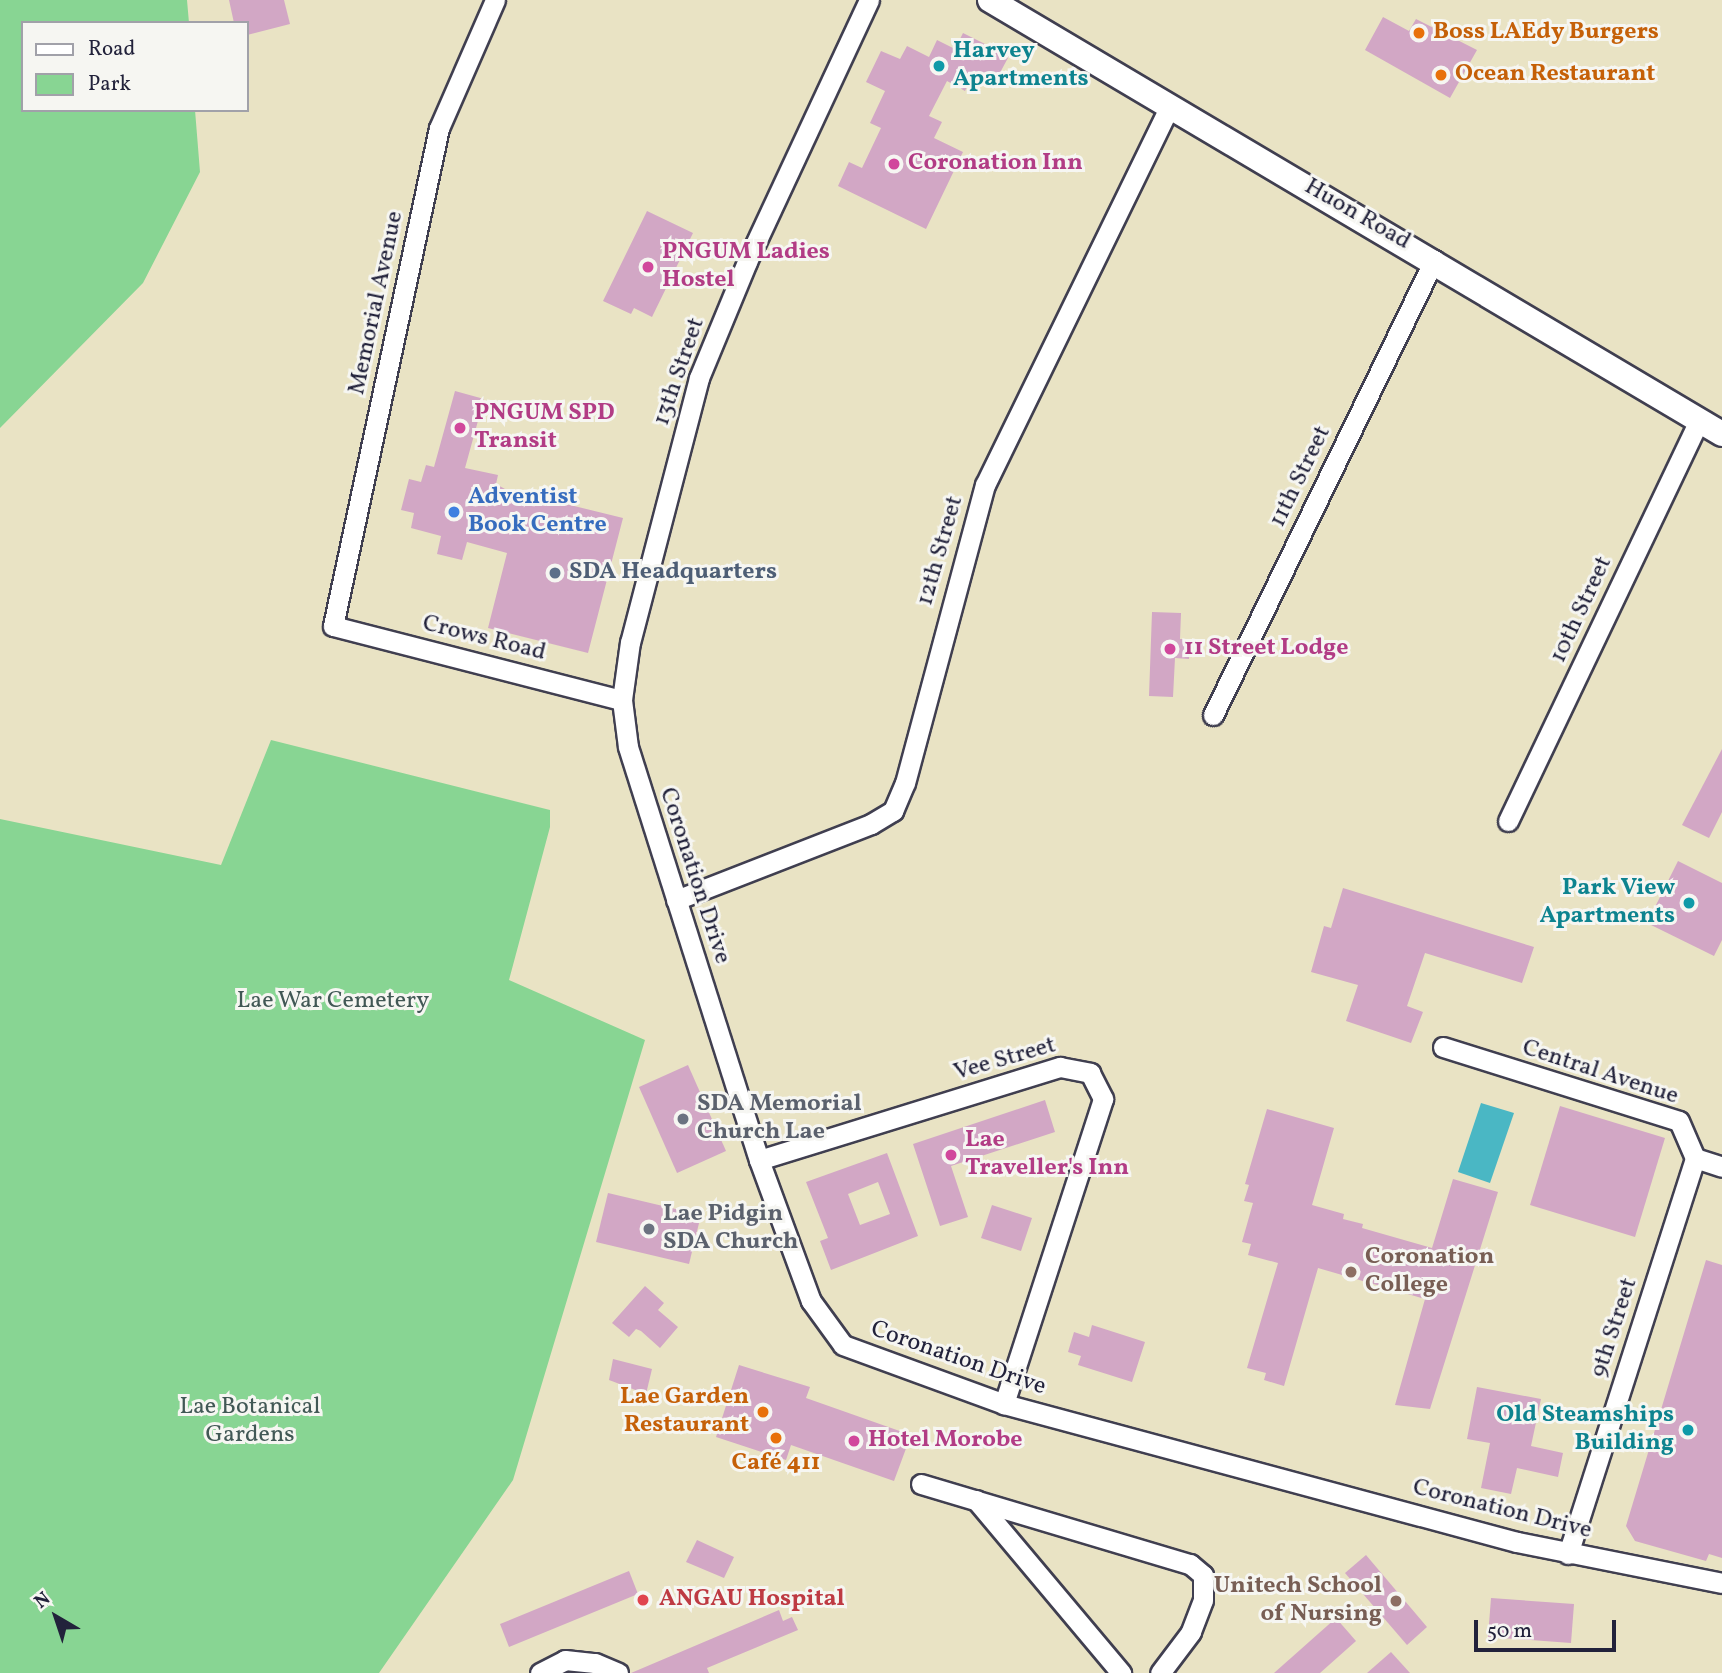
<!DOCTYPE html>
<html>
<head>
<meta charset="utf-8">
<style>
  body { margin:0 }
  #map { position:relative; width:1722px; height:1673px; overflow:hidden; background:#e9e3c4; font-family:Vollkorn,serif }
  div>[style] { position:absolute }
  [style*='--x'] { left:calc(var(--x)*1px); top:calc(var(--y)*1px); width:calc(var(--w)*1px); rotate:calc(var(--a)*1deg) }
  .green>* { inset:0; background:#88d593 }
  .water>* { inset:0; background:#4ab7c4 }
  .building>* { inset:0; background:#d2a7c5 }
  .roads { filter:drop-shadow(2px 0 #403f50) drop-shadow(-2px 0 #403f50) drop-shadow(0 2px #403f50) drop-shadow(0 -2px #403f50) }
  .minor>* { height:19px; margin:-9.5px; padding:0 9.5px; transform-origin:9.5px; border-radius:9.5px; background:#fff }
  .major>* { height:24px; margin:-12px; padding:0 12px; transform-origin:12px; border-radius:12px; background:#fff }
  .dots>* { width:19px; height:19px; translate:-50% -50%; box-sizing:border-box; border:4px solid #f6f6f2; border-radius:50% }
  span { translate:-50% -50%; white-space:nowrap; text-align:center; line-height:1.15; -webkit-text-stroke:6px #f6f6f2; paint-order:stroke }
  .food-label { font-size:24px; color:#c56008; font-weight:700 }
  .left { translate:0 -50%; text-align:left }
  .right { translate:-100% -50%; text-align:right }
  .culture-label { font-size:24px; color:#0d838f; font-weight:700 }
  .hotel-label { font-size:24px; color:#b23c85; font-weight:700 }
  .street-label { font-size:24px; color:#22223b }
  .shop-label { font-size:24px; color:#366cbe; font-weight:700 }
  .service-label { font-size:24px; color:#4e5e75; font-weight:700 }
  .park-label { font-size:24px; color:#415855 }
  .worship-label { font-size:24px; color:#5b616d; font-weight:700 }
  .education-label { font-size:24px; color:#785e54; font-weight:700 }
  .health-label { font-size:24px; color:#be3a42; font-weight:700 }
  .legend { position:absolute; left:21px; top:21px; width:228px; height:91px; box-sizing:border-box; background:#f6f6f2; border:2px solid #a1a1a9; margin:0; padding:9px 12px; list-style:none; font-size:21px; color:#22223b }
  .legend li { display:flex; align-items:center; gap:14px; height:35px }
  .legend b { width:35px; border:2px solid #a1a1a9 }
  .north { position:absolute; left:21px; top:1582px; width:70px; height:70px; -webkit-text-stroke:5px #f6f6f2; paint-order:stroke; rotate:321deg; font-size:19px; font-weight:700; line-height:28px; text-align:center; color:#22223b }
  .north::after { content:''; display:block; margin:auto; width:24px; height:32px; background:#22223b; clip-path:polygon(50% 0,100% 100%,50% 72%,0 100%) }
  .scale { position:absolute; left:1474px; top:1620px; width:142px; height:32px; box-sizing:border-box; border:4px solid #22223b; border-top:0; padding-left:9px; font-size:21px; line-height:24px; white-space:nowrap; color:#22223b; -webkit-text-stroke:5px #f6f6f2; paint-order:stroke }
</style>
</head>
<body>
<div id="map">
  <div class="green">
    <i style="clip-path:polygon(0 0,187px 0,189px 23px,23px 23px,23px 110px,195px 110px,200px 172px,143px 283px,0 428px)"></i>
    <i style="clip-path:polygon(271px 740px,550px 810px,550px 827px,509px 980px,645px 1040px,513px 1480px,379px 1673px,0 1673px,0 819px,221px 865px)"></i>
  </div>
  <div class="water">
    <i style="clip-path:polygon(1481px 1103px,1514px 1113px,1490px 1183px,1458px 1172px)"></i>
  </div>
  <div class="building">
    <i style="clip-path:polygon(229px 0,284px 0,290px 24px,247px 35px,247px 23px,234px 23px)"></i>
    <i style="clip-path:polygon(1383px 17px,1409px 31px,1416px 19px,1477px 50px,1450px 98px,1365px 50px)"></i>
    <i style="clip-path:polygon(963px 33px,1009px 56px,995px 82px,974px 72px,965px 91px,947px 81px,929px 116px,942px 122px,934px 138px,963px 152px,926px 229px,838px 186px,849px 162px,862px 168px,881px 128px,870px 123px,885px 91px,866px 82px,881px 51px,900px 59px,907px 46px,929px 57px,937px 40px,955px 49px)"></i>
    <i style="clip-path:polygon(647px 211px,693px 233px,652px 317px,634px 308px,631px 314px,603px 301px)"></i>
    <i style="clip-path:polygon(455px 391px,484px 399px,465px 468px,498px 475px,496px 484px,505px 489px,623px 518px,588px 653px,488px 628px,507px 553px,467px 542px,462px 560px,437px 554px,441px 536px,411px 528px,414px 513px,401px 510px,409px 479px,421px 482px,426px 465px,434px 467px)"></i>
    <i style="clip-path:polygon(1152px 612px,1181px 613px,1180px 639px,1190px 639px,1189px 659px,1175px 658px,1173px 697px,1149px 696px)"></i>
    <i style="clip-path:polygon(1722px 749px,1722px 812px,1709px 838px,1682px 825px)"></i>
    <i style="clip-path:polygon(1678px 861px,1722px 883px,1722px 940px,1714px 956px,1647px 923px)"></i>
    <i style="clip-path:polygon(1343px 888px,1534px 947px,1522px 983px,1425px 953px,1407px 1006px,1423px 1012px,1411px 1043px,1346px 1021px,1358px 985px,1311px 972px,1324px 926px,1331px 928px)"></i>
    <i style="clip-path:polygon(688px 1065px,726px 1151px,677px 1173px,639px 1087px)"></i>
    <i style="clip-path:polygon(1045px 1100px,1055px 1132px,951px 1166px,968px 1217px,940px 1226px,913px 1144px)"></i>
    <i style="clip-path:polygon(1560px 1106px,1665px 1138px,1635px 1237px,1530px 1205px)"></i>
    <i style="clip-path:polygon(1267px 1109px,1334px 1128px,1312px 1205px,1344px 1214px,1343px 1219px,1363px 1224px,1362px 1228px,1432px 1248px,1453px 1179px,1498px 1192px,1430px 1409px,1395px 1405px,1425px 1299px,1318px 1268px,1284px 1386px,1264px 1380px,1266px 1373px,1247px 1368px,1278px 1263px,1248px 1255px,1251px 1244px,1242px 1242px,1253px 1203px,1244px 1201px,1249px 1185px,1245px 1184px)"></i>
    <i style="clip-path:polygon(evenodd,887px 1153px,918px 1236px,831px 1270px,820px 1241px,828px 1238px,806px 1182px,887px 1153px,878px 1182px,890px 1214px,860px 1225px,848px 1194px,878px 1182px)"></i>
    <i style="clip-path:polygon(608px 1193px,701px 1215px,689px 1264px,596px 1242px)"></i>
    <i style="clip-path:polygon(992px 1205px,1032px 1218px,1021px 1251px,981px 1238px)"></i>
    <i style="clip-path:polygon(1706px 1260px,1722px 1265px,1722px 1558px,1709px 1554px,1706px 1561px,1635px 1541px,1626px 1526px)"></i>
    <i style="clip-path:polygon(645px 1286px,664px 1303px,658px 1310px,678px 1327px,660px 1348px,641px 1331px,636px 1329px,629px 1337px,612px 1323px)"></i>
    <i style="clip-path:polygon(1092px 1325px,1145px 1342px,1132px 1382px,1078px 1365px,1081px 1356px,1068px 1352px,1074px 1332px,1089px 1337px)"></i>
    <i style="clip-path:polygon(613px 1359px,652px 1369px,646px 1394px,609px 1380px)"></i>
    <i style="clip-path:polygon(739px 1365px,810px 1387px,806px 1398px,911px 1435px,894px 1481px,791px 1445px,786px 1460px,716px 1437px)"></i>
    <i style="clip-path:polygon(1477px 1387px,1541px 1399px,1531px 1446px,1563px 1453px,1558px 1477px,1517px 1468px,1511px 1494px,1481px 1488px,1490px 1443px,1467px 1439px)"></i>
    <i style="clip-path:polygon(697px 1540px,734px 1557px,724px 1578px,686px 1562px)"></i>
    <i style="clip-path:polygon(1366px 1555px,1427px 1627px,1407px 1645px,1345px 1573px)"></i>
    <i style="clip-path:polygon(629px 1571px,638px 1594px,509px 1647px,500px 1624px)"></i>
    <i style="clip-path:polygon(1491px 1598px,1574px 1604px,1571px 1643px,1488px 1637px)"></i>
    <i style="clip-path:polygon(779px 1610px,783px 1621px,792px 1617px,798px 1630px,707px 1668px,709px 1673px,631px 1673px)"></i>
    <i style="clip-path:polygon(1336px 1618px,1356px 1641px,1320px 1673px,1274px 1673px)"></i>
    <i style="clip-path:polygon(1391px 1652px,1410px 1673px,1367px 1673px)"></i>
  </div>
  <div class="roads">
    <div class="minor">
      <i style="--x:495;--y:0;--w:140;--a:113.6"></i>
      <i style="--x:439;--y:128;--w:509;--a:102.02"></i>
      <i style="--x:333;--y:626;--w:298;--a:14.4"></i>
      <i style="--x:869;--y:0;--w:289;--a:115"></i>
      <i style="--x:747;--y:262;--w:126;--a:112.5"></i>
      <i style="--x:699;--y:378;--w:273;--a:104.6"></i>
      <i style="--x:630;--y:642;--w:59;--a:97.9"></i>
      <i style="--x:622;--y:700;--w:47;--a:82.7"></i>
      <i style="--x:628;--y:747;--w:433;--a:72.4"></i>
      <i style="--x:759;--y:1160;--w:150;--a:69.8"></i>
      <i style="--x:811;--y:1301;--w:54;--a:54"></i>
      <i style="--x:843;--y:1345;--w:171;--a:20.1"></i>
      <i style="--x:1004;--y:1404;--w:531;--a:15.06"></i>
      <i style="--x:1517;--y:1542;--w:209;--a:11.3"></i>
      <i style="--x:1213;--y:715;--w:506;--a:-64.09"></i>
      <i style="--x:1508;--y:821;--w:444;--a:-64.5"></i>
      <i style="--x:676;--y:900;--w:209;--a:-21.3"></i>
      <i style="--x:871;--y:824;--w:26;--a:-31"></i>
      <i style="--x:893;--y:811;--w:30;--a:-67"></i>
      <i style="--x:905;--y:783;--w:309;--a:-75"></i>
      <i style="--x:985;--y:485;--w:422;--a:-64"></i>
      <i style="--x:1443;--y:1047;--w:247;--a:17.4"></i>
      <i style="--x:1679;--y:1121;--w:40;--a:66.6"></i>
      <i style="--x:1695;--y:1158;--w:28;--a:18"></i>
      <i style="--x:759;--y:1160;--w:315;--a:-17.2"></i>
      <i style="--x:1060;--y:1067;--w:31;--a:11"></i>
      <i style="--x:1090;--y:1073;--w:29;--a:63"></i>
      <i style="--x:1103;--y:1099;--w:321;--a:108"></i>
      <i style="--x:921;--y:1484;--w:281;--a:16.6"></i>
      <i style="--x:1190;--y:1564;--w:17;--a:40"></i>
      <i style="--x:1203;--y:1575;--w:25;--a:90"></i>
      <i style="--x:1203;--y:1600;--w:34;--a:111"></i>
      <i style="--x:1191;--y:1632;--w:51;--a:127.1"></i>
      <i style="--x:976;--y:1500;--w:226;--a:50"></i>
      <i style="--x:1568;--y:1554;--w:416;--a:-72.2"></i>
      <i style="--x:540;--y:1673;--w:28;--a:-27"></i>
      <i style="--x:565;--y:1660;--w:30;--a:6"></i>
      <i style="--x:595;--y:1663;--w:25;--a:23"></i>
    </div>
    <div class="major">
      <i style="--x:990;--y:0;--w:851;--a:30.66"></i>
    </div>
  </div>
  <div class="dots">
    <i style="left:1419px;top:33px;background:#e8710a"></i>
    <i style="left:939px;top:66px;background:#0f9aa8"></i>
    <i style="left:1441px;top:75px;background:#e8710a"></i>
    <i style="left:894px;top:164px;background:#d1479c"></i>
    <i style="left:648px;top:267px;background:#d1479c"></i>
    <i style="left:460px;top:428px;background:#d1479c"></i>
    <i style="left:454px;top:512px;background:#3f7fe0"></i>
    <i style="left:555px;top:573px;background:#5c6f8a"></i>
    <i style="left:1170px;top:649px;background:#d1479c"></i>
    <i style="left:1689px;top:903px;background:#0f9aa8"></i>
    <i style="left:683px;top:1119px;background:#6b7280"></i>
    <i style="left:951px;top:1155px;background:#d1479c"></i>
    <i style="left:649px;top:1229px;background:#6b7280"></i>
    <i style="left:1351px;top:1272px;background:#8d6e63"></i>
    <i style="left:763px;top:1412px;background:#e8710a"></i>
    <i style="left:1688px;top:1430px;background:#0f9aa8"></i>
    <i style="left:776px;top:1438px;background:#e8710a"></i>
    <i style="left:854px;top:1441px;background:#d1479c"></i>
    <i style="left:643px;top:1600px;background:#e0444e"></i>
    <i style="left:1396px;top:1601px;background:#8d6e63"></i>
  </div>
  <div class="food-label">
    <span class="left" style="left:1433px;top:33px">Boss LAEdy Burgers</span>
    <span class="left" style="left:1455px;top:75px">Ocean Restaurant</span>
    <span class="right" style="left:749px;top:1412px">Lae Garden<br>Restaurant</span>
    <span style="left:776px;top:1464px">Café 411</span>
  </div>
  <div class="culture-label">
    <span class="left" style="left:953px;top:66px">Harvey<br>Apartments</span>
    <span class="right" style="left:1675px;top:903px">Park View<br>Apartments</span>
    <span class="right" style="left:1674px;top:1430px">Old Steamships<br>Building</span>
  </div>
  <div class="hotel-label">
    <span class="left" style="left:908px;top:164px">Coronation Inn</span>
    <span class="left" style="left:662px;top:267px">PNGUM Ladies<br>Hostel</span>
    <span class="left" style="left:474px;top:428px">PNGUM SPD<br>Transit</span>
    <span class="left" style="left:1184px;top:649px">11 Street Lodge</span>
    <span class="left" style="left:965px;top:1155px">Lae<br>Traveller's Inn</span>
    <span class="left" style="left:868px;top:1441px">Hotel Morobe</span>
  </div>
  <div class="street-label">
    <span style="left:1357px;top:215px;rotate:30deg">Huon Road</span>
    <span style="left:377px;top:303px;rotate:-78deg">Memorial Avenue</span>
    <span style="left:680px;top:372px;rotate:-71deg">13th Street</span>
    <span style="left:1301px;top:477px;rotate:-64deg">11th Street</span>
    <span style="left:941px;top:551px;rotate:-74deg">12th Street</span>
    <span style="left:1582px;top:610px;rotate:-65deg">10th Street</span>
    <span style="left:484px;top:639px;rotate:14deg">Crows Road</span>
    <span style="left:694px;top:876px;rotate:72deg">Coronation Drive</span>
    <span style="left:1005px;top:1060px;rotate:-16deg">Vee Street</span>
    <span style="left:1600px;top:1073px;rotate:18deg">Central Avenue</span>
    <span style="left:1615px;top:1328px;rotate:-72deg">9th Street</span>
    <span style="left:958px;top:1359px;rotate:19deg">Coronation Drive</span>
    <span style="left:1502px;top:1510px;rotate:14deg">Coronation Drive</span>
  </div>
  <div class="shop-label">
    <span class="left" style="left:468px;top:512px">Adventist<br>Book Centre</span>
  </div>
  <div class="service-label">
    <span class="left" style="left:569px;top:573px">SDA Headquarters</span>
  </div>
  <div class="park-label">
    <span style="left:333px;top:1002px">Lae War Cemetery</span>
    <span style="left:250px;top:1422px">Lae Botanical<br>Gardens</span>
  </div>
  <div class="worship-label">
    <span class="left" style="left:697px;top:1119px">SDA Memorial<br>Church Lae</span>
    <span class="left" style="left:663px;top:1229px">Lae Pidgin<br>SDA Church</span>
  </div>
  <div class="education-label">
    <span class="left" style="left:1365px;top:1272px">Coronation<br>College</span>
    <span class="right" style="left:1382px;top:1601px">Unitech School<br>of Nursing</span>
  </div>
  <div class="health-label">
    <span class="left" style="left:659px;top:1600px">ANGAU Hospital</span>
  </div>
  <ul class="legend">
  <li><b style="height:9px;background:#fff"></b>Road</li>
  <li><b style="height:19px;background:#88d593"></b>Park</li>
  </ul>
  <div class="north">N</div>
  <div class="scale">50 m</div>
</div>
</body>
</html>
